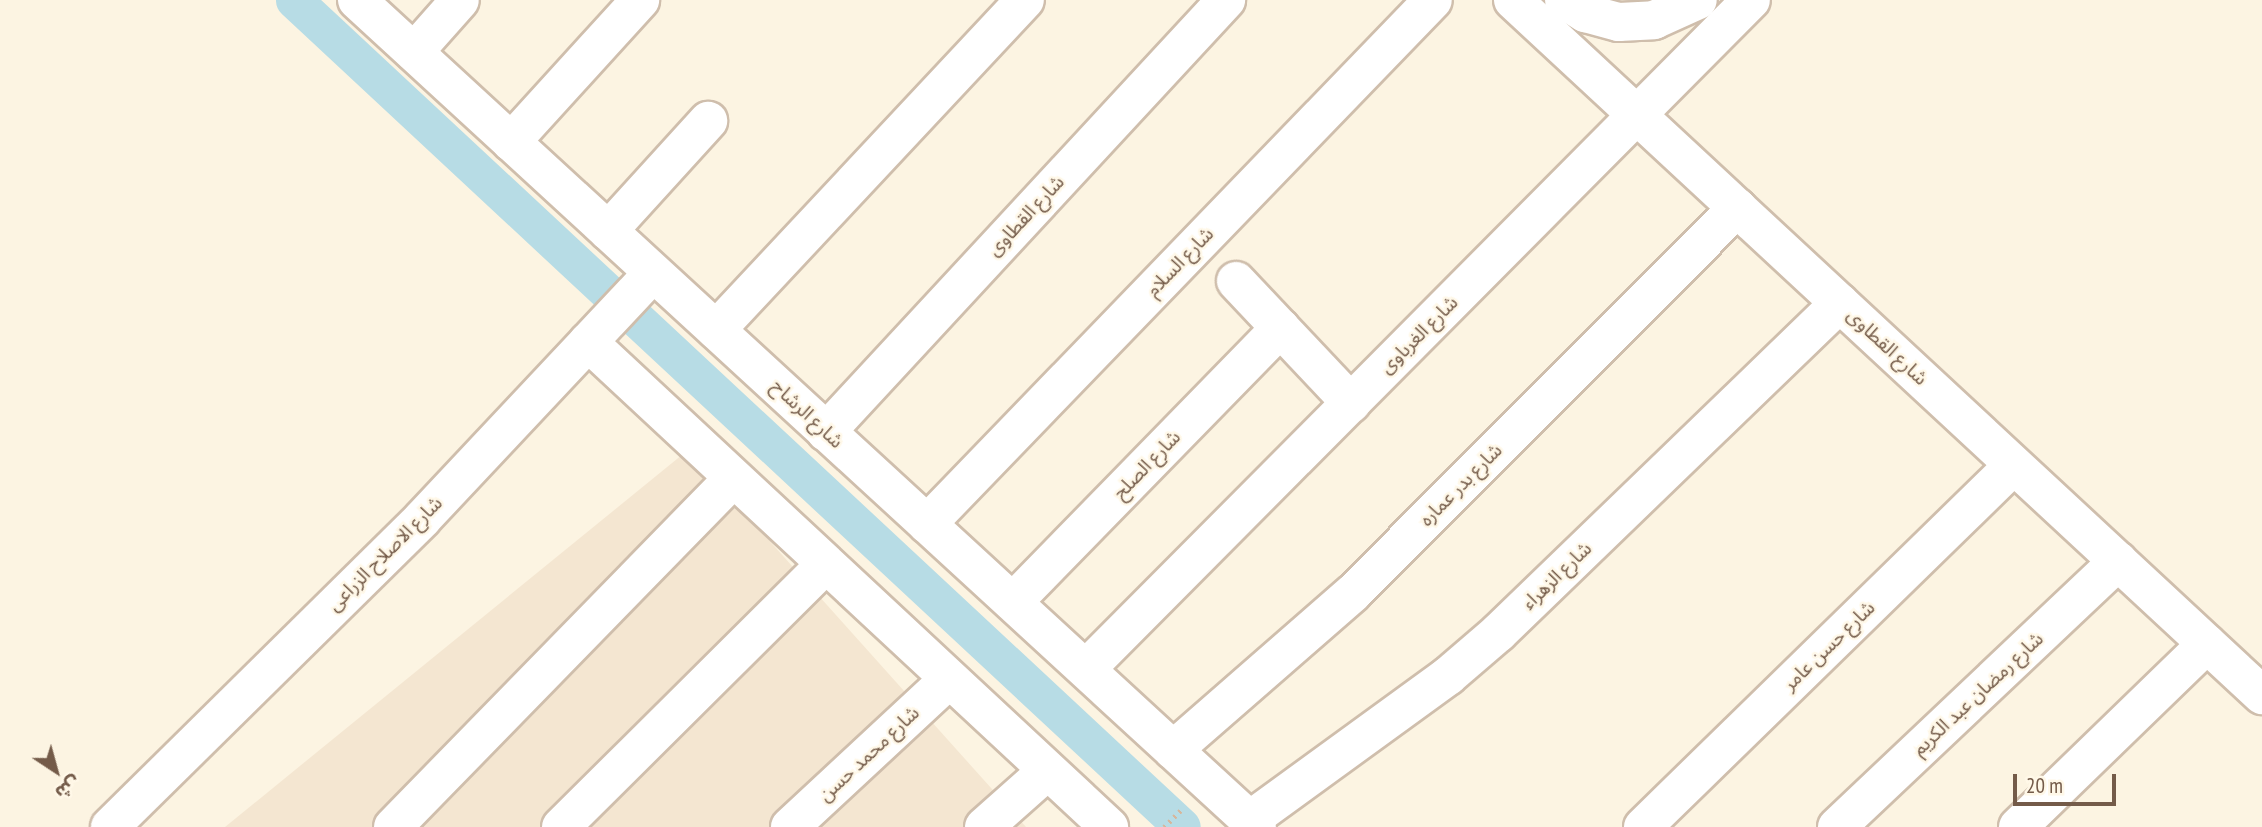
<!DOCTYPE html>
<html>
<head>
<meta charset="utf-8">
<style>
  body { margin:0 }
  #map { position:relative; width:2262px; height:827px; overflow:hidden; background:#fcf4e2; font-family:"PT Sans Narrow","Noto Sans Arabic",sans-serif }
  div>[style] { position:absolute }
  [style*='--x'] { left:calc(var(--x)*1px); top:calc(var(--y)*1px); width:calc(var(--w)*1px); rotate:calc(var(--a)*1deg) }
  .residential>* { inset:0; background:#f4e6d1 }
  .canal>* { height:37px; margin:-18.5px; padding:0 18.5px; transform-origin:18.5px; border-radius:18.5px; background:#b7dce5 }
  .path>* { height:4.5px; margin-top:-2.25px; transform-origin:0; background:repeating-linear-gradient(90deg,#d6b79d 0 2px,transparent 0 7px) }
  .roads { filter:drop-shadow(2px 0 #cfbeac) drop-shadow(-2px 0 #cfbeac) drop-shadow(0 2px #cfbeac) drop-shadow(0 -2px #cfbeac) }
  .minor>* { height:38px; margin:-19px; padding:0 19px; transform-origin:19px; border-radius:19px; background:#fff }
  span { translate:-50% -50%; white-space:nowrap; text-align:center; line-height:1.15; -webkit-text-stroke:5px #fff8e8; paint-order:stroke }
  .street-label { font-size:19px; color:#745b49 }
  .north { position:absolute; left:21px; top:736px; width:70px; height:70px; -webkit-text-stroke:5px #fff8e8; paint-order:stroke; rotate:144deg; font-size:19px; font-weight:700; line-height:28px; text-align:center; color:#745b49 }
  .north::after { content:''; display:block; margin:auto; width:24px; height:32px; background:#745b49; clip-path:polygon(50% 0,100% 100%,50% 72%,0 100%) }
  .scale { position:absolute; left:2013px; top:774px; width:103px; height:32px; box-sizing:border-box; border:4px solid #745b49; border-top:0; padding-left:9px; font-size:21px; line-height:24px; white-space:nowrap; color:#745b49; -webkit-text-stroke:5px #fff8e8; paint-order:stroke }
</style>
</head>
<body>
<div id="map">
  <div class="residential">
    <i style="clip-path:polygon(688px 450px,1026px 827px,225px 827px)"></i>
  </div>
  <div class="canal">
    <i style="--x:294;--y:0;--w:1213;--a:42.96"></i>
  </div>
  <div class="path">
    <i style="--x:1164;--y:827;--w:27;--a:-45"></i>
  </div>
  <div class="roads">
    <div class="minor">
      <i style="--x:357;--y:0;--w:1222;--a:42.58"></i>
      <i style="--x:1513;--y:0;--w:1022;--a:42.86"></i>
      <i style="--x:1564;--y:0;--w:25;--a:32"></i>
      <i style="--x:1585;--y:13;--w:35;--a:15"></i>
      <i style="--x:1619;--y:22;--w:35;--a:-3"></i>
      <i style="--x:1654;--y:20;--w:48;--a:-24.4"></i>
      <i style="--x:414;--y:52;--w:69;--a:-48.5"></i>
      <i style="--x:511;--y:142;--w:192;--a:-47.7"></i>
      <i style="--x:608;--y:231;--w:149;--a:-47.7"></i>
      <i style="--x:1236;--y:281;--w:168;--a:46.7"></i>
      <i style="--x:716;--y:330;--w:452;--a:-46.9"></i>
      <i style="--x:588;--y:342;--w:712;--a:42.95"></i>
      <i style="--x:826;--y:432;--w:589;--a:-47.2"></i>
      <i style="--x:927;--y:524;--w:728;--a:-46"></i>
      <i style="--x:1013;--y:602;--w:383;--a:-45.7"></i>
      <i style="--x:1086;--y:669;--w:943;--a:-45.17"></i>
      <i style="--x:1173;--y:750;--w:239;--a:-41.1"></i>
      <i style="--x:1353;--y:593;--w:544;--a:-45.07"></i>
      <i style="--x:1250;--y:820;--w:245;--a:-36"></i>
      <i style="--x:1448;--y:676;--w:66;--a:-40.7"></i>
      <i style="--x:1498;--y:633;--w:475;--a:-44"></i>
      <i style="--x:110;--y:827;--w:438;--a:-44.6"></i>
      <i style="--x:422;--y:519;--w:337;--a:-46.8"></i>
      <i style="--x:393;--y:827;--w:487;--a:-45.7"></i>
      <i style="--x:561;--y:827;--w:372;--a:-44.8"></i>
      <i style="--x:790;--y:827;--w:216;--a:-42.9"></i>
      <i style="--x:984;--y:827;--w:84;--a:-41.6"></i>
      <i style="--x:1643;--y:827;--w:518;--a:-44.3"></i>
      <i style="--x:1837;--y:827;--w:387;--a:-43.4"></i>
      <i style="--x:2018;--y:827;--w:263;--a:-44.1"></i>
    </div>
  </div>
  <div class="street-label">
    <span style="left:1026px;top:216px;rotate:-47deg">شارع القطاوى</span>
    <span style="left:1180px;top:262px;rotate:-46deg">شارع السلام</span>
    <span style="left:1419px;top:335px;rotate:-45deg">شارع الغرباوى</span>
    <span style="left:1887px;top:347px;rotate:43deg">شارع القطاوى</span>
    <span style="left:807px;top:414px;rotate:43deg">شارع الرشاح</span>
    <span style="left:1147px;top:465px;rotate:-46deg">شارع الصلح</span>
    <span style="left:1461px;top:485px;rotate:-45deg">شارع بدر عماره</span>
    <span style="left:385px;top:554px;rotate:-45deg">شارع الاصلاح الزراعى</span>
    <span style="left:1557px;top:576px;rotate:-44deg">شارع الزهراء</span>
    <span style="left:1829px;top:646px;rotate:-44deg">شارع حسن عامر</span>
    <span style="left:1978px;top:694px;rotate:-43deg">شارع رمضان عبد الكريم</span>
    <span style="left:869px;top:754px;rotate:-43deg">شارع محمد حسن</span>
  </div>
  <div class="north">ش</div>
  <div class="scale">20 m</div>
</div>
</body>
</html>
